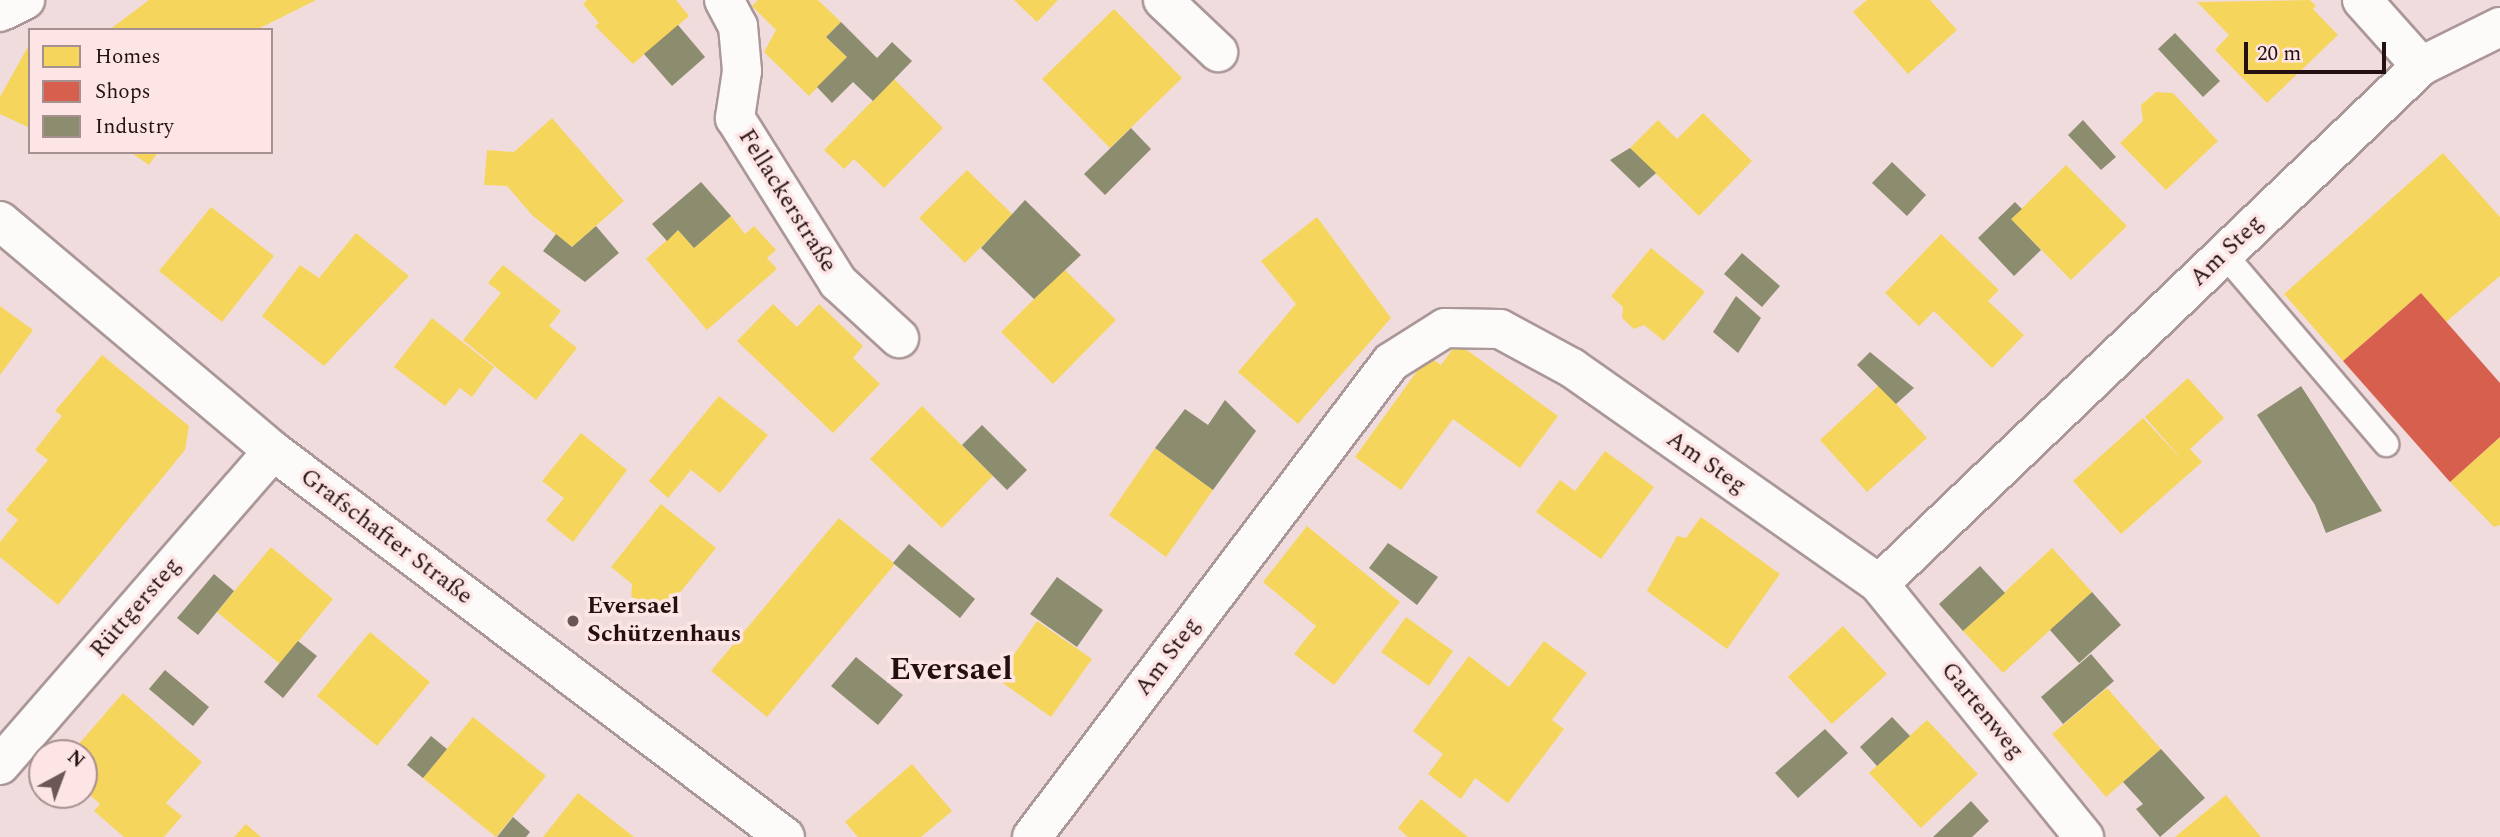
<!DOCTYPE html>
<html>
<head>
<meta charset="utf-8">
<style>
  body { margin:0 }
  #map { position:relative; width:2500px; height:837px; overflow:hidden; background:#f1dcdd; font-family:Spectral,serif }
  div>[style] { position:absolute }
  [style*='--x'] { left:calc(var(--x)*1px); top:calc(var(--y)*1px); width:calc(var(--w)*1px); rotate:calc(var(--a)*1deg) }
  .homes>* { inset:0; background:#f6d55c }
  .shops>* { inset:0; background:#d6604d }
  .industry>* { inset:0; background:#8c8c6e }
  .roads { filter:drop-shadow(2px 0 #aa9798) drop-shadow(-2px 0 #aa9798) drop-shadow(0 2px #aa9798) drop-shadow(0 -2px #aa9798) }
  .lane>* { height:24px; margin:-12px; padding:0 12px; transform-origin:12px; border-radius:12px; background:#fdfafa }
  .street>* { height:38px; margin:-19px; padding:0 19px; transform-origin:19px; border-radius:19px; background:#fdfafa }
  .secondary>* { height:38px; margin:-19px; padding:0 19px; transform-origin:19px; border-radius:19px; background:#fdfafa }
  .dots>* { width:19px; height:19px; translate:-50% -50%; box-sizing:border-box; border:4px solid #fee5e5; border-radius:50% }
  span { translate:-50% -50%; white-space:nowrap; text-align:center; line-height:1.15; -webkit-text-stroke:7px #fee5e5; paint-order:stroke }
  .street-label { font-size:24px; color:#251011 }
  .poi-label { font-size:24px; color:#251011; font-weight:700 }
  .left { translate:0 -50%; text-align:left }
  .district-label { font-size:32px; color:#251011; font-weight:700 }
  .legend { position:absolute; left:28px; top:28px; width:245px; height:126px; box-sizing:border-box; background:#fee5e5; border:2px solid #a79090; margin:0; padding:9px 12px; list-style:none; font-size:21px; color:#251011 }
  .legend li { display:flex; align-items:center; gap:14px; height:35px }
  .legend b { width:35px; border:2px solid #a79090 }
  .north { position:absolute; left:28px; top:739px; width:70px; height:70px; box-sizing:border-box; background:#fee5e5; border:2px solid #a79090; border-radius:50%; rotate:41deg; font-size:19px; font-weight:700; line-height:28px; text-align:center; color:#251011 }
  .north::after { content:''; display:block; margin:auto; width:24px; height:32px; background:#6c5758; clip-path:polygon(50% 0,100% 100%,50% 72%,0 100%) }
  .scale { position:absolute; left:2244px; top:42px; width:142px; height:32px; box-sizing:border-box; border:4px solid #251011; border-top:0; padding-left:9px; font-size:21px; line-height:24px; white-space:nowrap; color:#251011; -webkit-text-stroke:5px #fee5e5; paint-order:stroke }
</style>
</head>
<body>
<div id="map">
  <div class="homes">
    <i style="clip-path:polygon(149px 0,316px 0,256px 30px,109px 30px)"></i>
    <i style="clip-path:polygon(587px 0,676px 0,689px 16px,633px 64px,595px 26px,599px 23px,583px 4px)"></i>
    <i style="clip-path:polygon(758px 0,818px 0,841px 22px,826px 37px,847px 57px,809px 96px,764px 52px,776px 30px,752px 6px)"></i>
    <i style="clip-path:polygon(1014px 0,1058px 0,1037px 22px)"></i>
    <i style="clip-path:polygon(1867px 0,1930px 0,1957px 30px,1908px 74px,1853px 12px)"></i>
    <i style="clip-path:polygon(2310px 0,2316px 6px,2313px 9px,2338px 35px,2267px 103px,2215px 50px,2229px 35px,2197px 2px)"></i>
    <i style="clip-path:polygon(1114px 9px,1182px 78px,1110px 148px,1042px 79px)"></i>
    <i style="clip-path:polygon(30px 43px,30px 128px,0 114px,0 97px)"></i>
    <i style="clip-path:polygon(894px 79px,943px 128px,884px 188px,854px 159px,844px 169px,824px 150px)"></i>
    <i style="clip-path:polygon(2156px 92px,2173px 93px,2218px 141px,2166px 190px,2120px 143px,2143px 121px,2141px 105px)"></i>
    <i style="clip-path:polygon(1703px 113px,1752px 161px,1699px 216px,1630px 148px,1658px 120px,1677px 139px)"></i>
    <i style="clip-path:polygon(552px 118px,624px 201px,572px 247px,533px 216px,507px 186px,484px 185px,487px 150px,514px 152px)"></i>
    <i style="clip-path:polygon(130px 152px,158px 152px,149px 165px)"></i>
    <i style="clip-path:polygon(2443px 153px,2500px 217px,2500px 276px,2446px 322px,2421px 293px,2343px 361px,2284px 294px)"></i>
    <i style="clip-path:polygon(2066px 165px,2127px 226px,2071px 280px,2011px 219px)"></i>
    <i style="clip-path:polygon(967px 170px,1013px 215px,965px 263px,919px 218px)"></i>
    <i style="clip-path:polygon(211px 207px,274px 256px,222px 322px,159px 271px)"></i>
    <i style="clip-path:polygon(731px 216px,745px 234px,754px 226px,776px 250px,767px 258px,777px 269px,707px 330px,646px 259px,678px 230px,694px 248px)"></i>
    <i style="clip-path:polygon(1317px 217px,1391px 318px,1298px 424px,1238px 372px,1296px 304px,1261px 261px)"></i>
    <i style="clip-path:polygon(356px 233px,409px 276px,324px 366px,262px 316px,300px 265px,319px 278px)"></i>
    <i style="clip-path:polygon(1941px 234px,1999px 290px,1988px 301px,2024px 335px,1992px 368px,1934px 311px,1919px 326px,1885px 293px)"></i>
    <i style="clip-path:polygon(1651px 248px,1705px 292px,1664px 341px,1644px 325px,1634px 329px,1622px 318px,1623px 307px,1611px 296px)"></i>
    <i style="clip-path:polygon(503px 265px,561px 311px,549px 326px,577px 348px,536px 400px,463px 340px,501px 293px,488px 283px)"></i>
    <i style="clip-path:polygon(1064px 269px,1116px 320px,1053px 384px,1001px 332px)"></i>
    <i style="clip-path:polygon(773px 304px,797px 327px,819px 304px,863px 346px,853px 358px,880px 384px,833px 433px,737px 341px)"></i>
    <i style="clip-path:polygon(0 306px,33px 330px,0 375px)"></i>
    <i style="clip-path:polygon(432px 318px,494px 367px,472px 397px,460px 388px,445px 406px,394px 367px)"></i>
    <i style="clip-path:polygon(1457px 343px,1558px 416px,1520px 468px,1453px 419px,1401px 490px,1355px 457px,1428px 356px,1441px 365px)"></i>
    <i style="clip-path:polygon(102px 355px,189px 426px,185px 450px,58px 605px,0 557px,0 542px,18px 520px,6px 510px,48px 460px,35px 450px,62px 416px,55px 411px)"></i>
    <i style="clip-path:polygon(2188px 378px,2224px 418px,2190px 449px,2202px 462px,2121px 534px,2073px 481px,2143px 418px,2184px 462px,2145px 417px)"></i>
    <i style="clip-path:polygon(1879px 385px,1927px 438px,1867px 492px,1820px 440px)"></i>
    <i style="clip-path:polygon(719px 396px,768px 435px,720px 493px,691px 470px,668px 498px,649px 481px)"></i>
    <i style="clip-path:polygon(922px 406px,993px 476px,942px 528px,870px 459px)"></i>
    <i style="clip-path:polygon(581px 433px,627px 470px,573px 542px,546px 520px,564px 498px,542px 481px)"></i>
    <i style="clip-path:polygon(2500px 437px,2500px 525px,2494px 527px,2450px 482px)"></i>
    <i style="clip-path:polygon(1155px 448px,1213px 490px,1166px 557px,1109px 515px)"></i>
    <i style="clip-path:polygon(1605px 451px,1654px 487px,1601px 559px,1536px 512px,1560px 480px,1575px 491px)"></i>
    <i style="clip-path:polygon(661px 504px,716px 548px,665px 611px,657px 605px,644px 607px,631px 596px,632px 584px,611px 567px)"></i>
    <i style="clip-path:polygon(1701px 517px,1780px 574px,1727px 649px,1647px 591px,1677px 536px,1686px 538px)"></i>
    <i style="clip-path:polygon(839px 518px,895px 564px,767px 717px,711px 671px)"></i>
    <i style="clip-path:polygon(1307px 526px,1400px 602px,1334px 685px,1294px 654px,1316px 626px,1263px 582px)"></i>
    <i style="clip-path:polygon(271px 547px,333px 599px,280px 664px,217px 612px)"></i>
    <i style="clip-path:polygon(2052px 548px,2092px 592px,2003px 673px,1963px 631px)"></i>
    <i style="clip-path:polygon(1406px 617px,1453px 651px,1429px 686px,1381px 652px)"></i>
    <i style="clip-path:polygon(1037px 621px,1092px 659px,1051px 717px,997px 679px)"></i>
    <i style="clip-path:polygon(1843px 626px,1887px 674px,1832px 724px,1788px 677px)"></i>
    <i style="clip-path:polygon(370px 632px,430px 682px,377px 746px,317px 696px)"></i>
    <i style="clip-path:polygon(1544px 641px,1587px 673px,1552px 720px,1564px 729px,1508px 803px,1475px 778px,1461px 799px,1428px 774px,1443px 754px,1413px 731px,1469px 656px,1509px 687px)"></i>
    <i style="clip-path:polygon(2107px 688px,2161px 749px,2106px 797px,2052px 734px)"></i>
    <i style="clip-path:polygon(123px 693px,202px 762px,166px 803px,182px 816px,164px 837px,124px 837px,94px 811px,100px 804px,84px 790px,84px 753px,71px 753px)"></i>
    <i style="clip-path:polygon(473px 717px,546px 776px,496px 837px,423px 778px)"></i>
    <i style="clip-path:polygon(1927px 720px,1978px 774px,1921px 828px,1869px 773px)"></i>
    <i style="clip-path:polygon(912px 764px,952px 811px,921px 837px,858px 837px,845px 822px)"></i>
    <i style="clip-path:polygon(578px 793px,634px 837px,543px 837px)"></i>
    <i style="clip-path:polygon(2226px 795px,2261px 837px,2175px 837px)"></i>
    <i style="clip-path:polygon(1421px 799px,1468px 837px,1408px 837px,1398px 828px)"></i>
    <i style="clip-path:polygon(246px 824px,261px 837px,234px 837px)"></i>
  </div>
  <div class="shops">
    <i style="clip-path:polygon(2421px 293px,2500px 383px,2500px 437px,2450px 482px,2343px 361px)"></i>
  </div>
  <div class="industry">
    <i style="clip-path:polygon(841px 22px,877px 58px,892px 42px,912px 61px,873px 101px,853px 82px,832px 103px,817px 87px,847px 57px,826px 37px)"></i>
    <i style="clip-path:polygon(678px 25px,705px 57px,672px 86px,644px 54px)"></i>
    <i style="clip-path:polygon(2175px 33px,2220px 81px,2203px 97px,2158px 49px)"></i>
    <i style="clip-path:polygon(2083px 120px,2116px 157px,2101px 170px,2068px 135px)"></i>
    <i style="clip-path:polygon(1131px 128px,1151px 149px,1105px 195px,1084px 174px)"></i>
    <i style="clip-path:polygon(1630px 148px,1656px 173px,1639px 188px,1610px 160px)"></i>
    <i style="clip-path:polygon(1892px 162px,1926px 195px,1907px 216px,1872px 183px)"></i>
    <i style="clip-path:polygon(701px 182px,731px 216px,694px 248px,678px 230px,667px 241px,652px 224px)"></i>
    <i style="clip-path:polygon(1025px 200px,1081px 255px,1034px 299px,981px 248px)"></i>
    <i style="clip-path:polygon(2015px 202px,2022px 209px,2011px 219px,2041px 250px,2014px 276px,1978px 238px)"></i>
    <i style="clip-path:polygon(596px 226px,619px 253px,585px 282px,543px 251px,556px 234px,572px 247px)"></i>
    <i style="clip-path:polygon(1742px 253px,1780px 286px,1762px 307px,1724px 274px)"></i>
    <i style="clip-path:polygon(1736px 296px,1761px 318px,1738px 353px,1713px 332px)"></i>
    <i style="clip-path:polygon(1870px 352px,1914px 388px,1896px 404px,1857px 365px)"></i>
    <i style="clip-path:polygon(2301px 386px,2382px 511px,2326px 533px,2315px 505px,2257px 415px)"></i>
    <i style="clip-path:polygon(1225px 400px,1256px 431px,1213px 490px,1155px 448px,1185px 409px,1208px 425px)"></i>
    <i style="clip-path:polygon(982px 425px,1027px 470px,1007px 490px,962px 445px)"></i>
    <i style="clip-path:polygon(1388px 543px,1438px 577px,1417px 605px,1369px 568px)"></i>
    <i style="clip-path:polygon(909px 544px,975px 599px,960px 618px,893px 563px)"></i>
    <i style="clip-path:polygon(1980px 566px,2005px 593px,1963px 631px,1939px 604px)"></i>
    <i style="clip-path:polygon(214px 574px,234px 591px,198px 635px,177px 618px)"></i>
    <i style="clip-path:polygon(1057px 577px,1103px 610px,1077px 647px,1030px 614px)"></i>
    <i style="clip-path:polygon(2092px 592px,2121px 625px,2079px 663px,2050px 630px)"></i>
    <i style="clip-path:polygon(298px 641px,317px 656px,283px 698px,264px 682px)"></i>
    <i style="clip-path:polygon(2091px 654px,2114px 681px,2063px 724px,2041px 697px)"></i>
    <i style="clip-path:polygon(856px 657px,903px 695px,878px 725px,831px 686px)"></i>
    <i style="clip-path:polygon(165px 670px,209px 707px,193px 726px,149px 689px)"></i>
    <i style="clip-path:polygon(1892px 717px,1910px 736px,1877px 766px,1860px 747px)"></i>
    <i style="clip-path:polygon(1825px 729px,1848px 753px,1798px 798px,1775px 773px)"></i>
    <i style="clip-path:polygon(431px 736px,447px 749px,423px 778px,407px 765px)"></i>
    <i style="clip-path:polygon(2161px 749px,2205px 798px,2160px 837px,2136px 809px,2143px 804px,2123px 782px)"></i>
    <i style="clip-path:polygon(1971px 801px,1989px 821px,1972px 837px,1933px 837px)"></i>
    <i style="clip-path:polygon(513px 817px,530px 832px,526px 837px,497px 837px)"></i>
  </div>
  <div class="roads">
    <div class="lane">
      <i style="--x:2224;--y:254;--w:250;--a:49.5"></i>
    </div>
    <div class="street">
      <i style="--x:724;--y:0;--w:30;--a:62"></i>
      <i style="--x:738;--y:26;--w:45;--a:84.9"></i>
      <i style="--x:742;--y:71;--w:48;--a:98.5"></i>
      <i style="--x:735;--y:118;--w:194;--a:57.9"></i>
      <i style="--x:838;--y:282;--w:83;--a:42.6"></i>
      <i style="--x:1163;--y:0;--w:76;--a:43.4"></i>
      <i style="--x:2362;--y:0;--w:89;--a:48.2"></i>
      <i style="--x:2421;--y:66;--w:88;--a:-26.3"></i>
      <i style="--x:0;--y:12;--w:28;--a:-26"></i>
      <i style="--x:1879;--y:584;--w:326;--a:51"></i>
      <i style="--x:0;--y:765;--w:416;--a:-49"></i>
      <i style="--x:1032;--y:837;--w:595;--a:-52.92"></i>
      <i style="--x:1391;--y:362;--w:64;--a:-32.2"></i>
      <i style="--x:1445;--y:328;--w:55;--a:1"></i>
      <i style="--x:1500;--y:329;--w:82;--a:28.4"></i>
      <i style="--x:1572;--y:368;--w:375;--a:35.1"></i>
      <i style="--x:1879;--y:584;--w:750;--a:-43.7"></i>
    </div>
    <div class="secondary">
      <i style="--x:0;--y:221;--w:357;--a:40.1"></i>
      <i style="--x:273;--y:451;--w:641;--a:37.01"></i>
    </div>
  </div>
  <div class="dots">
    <i style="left:573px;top:621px;background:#6c5758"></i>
  </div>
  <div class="street-label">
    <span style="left:787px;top:201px;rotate:58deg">Fellackerstraße</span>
    <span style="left:2227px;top:251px;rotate:-44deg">Am Steg</span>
    <span style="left:1706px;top:463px;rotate:35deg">Am Steg</span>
    <span style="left:386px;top:537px;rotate:37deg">Grafschafter Straße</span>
    <span style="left:136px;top:608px;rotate:-49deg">Rüttgersteg</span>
    <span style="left:1168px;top:657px;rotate:-53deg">Am Steg</span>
    <span style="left:1982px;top:711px;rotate:51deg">Gartenweg</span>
  </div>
  <div class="poi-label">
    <span class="left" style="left:587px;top:621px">Eversael<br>Schützenhaus</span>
  </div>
  <div class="district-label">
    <span style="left:951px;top:670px">Eversael</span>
  </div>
  <ul class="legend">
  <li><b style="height:19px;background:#f6d55c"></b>Homes</li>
  <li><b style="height:19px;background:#d6604d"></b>Shops</li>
  <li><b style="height:19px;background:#8c8c6e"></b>Industry</li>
  </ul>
  <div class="north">N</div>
  <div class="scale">20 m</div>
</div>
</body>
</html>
